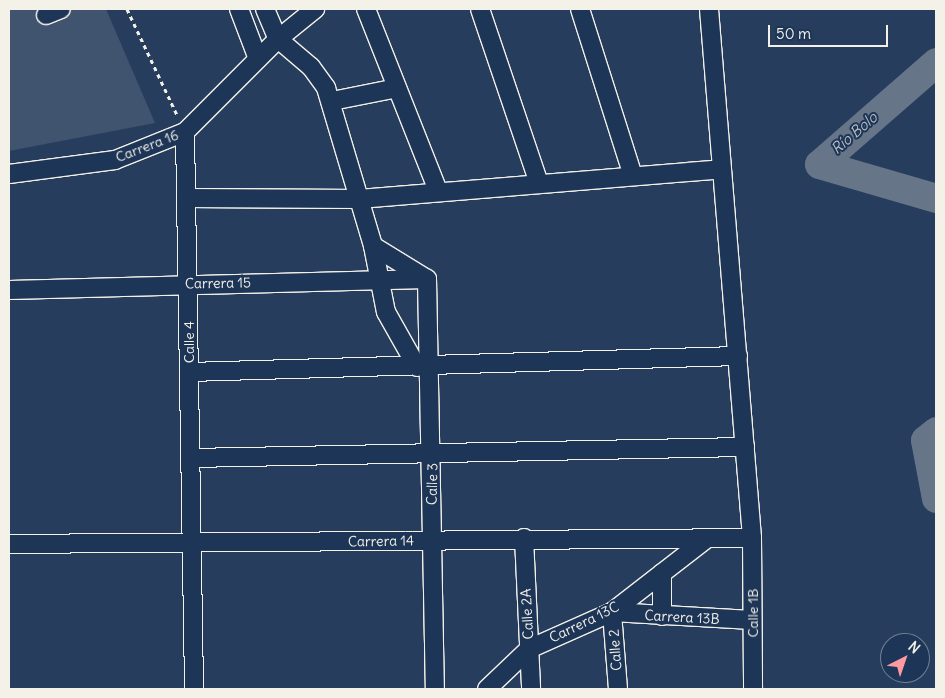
<!DOCTYPE html>
<html>
<head>
<meta charset="utf-8">
<style>
  body { margin:0 }
  #map { position:relative; width:945px; height:698px; overflow:hidden; background:#263d5d; font-family:Delius,sans-serif }
  div>[style] { position:absolute }
  [style*='--x'] { left:calc(var(--x)*1px); top:calc(var(--y)*1px); width:calc(var(--w)*1px); rotate:calc(var(--a)*1deg) }
  .green>* { inset:0; background:#40546f }
  .river>* { height:29px; margin:-14.5px; padding:0 14.5px; transform-origin:14.5px; border-radius:14.5px; background:#677588 }
  .path>* { height:3px; margin-top:-1.5px; transform-origin:0; background:repeating-linear-gradient(90deg,#f4f1e8 0 4px,transparent 0 8px) }
  .roads { filter:drop-shadow(1px 0 #f4f1e8) drop-shadow(-1px 0 #f4f1e8) drop-shadow(0 1px #f4f1e8) drop-shadow(0 -1px #f4f1e8) }
  .minor>* { height:18px; margin:-9px; padding:0 9px; transform-origin:9px; border-radius:9px; background:#1d3557 }
  span { translate:-50% -50%; white-space:nowrap; text-align:center; line-height:1.15; -webkit-text-stroke:4px #1d3557; paint-order:stroke }
  .street-label { font-size:14px; color:#f4f1e8 }
  .water-label { font-size:15px; color:#bcbfc2; font-style:italic }
  .frame { position:absolute; inset:0; border:10px solid #f4f1e8; pointer-events:none }
  .north { position:absolute; left:880px; top:633px; width:50px; height:50px; box-sizing:border-box; background:#1d3557; border:1px solid #738091; border-radius:50%; rotate:41deg; font-size:14px; font-weight:700; line-height:20px; text-align:center; color:#f4f1e8 }
  .north::after { content:''; display:block; margin:auto; width:18px; height:22px; background:#ff9aa2; clip-path:polygon(50% 0,100% 100%,50% 72%,0 100%) }
  .scale { position:absolute; left:768px; top:25px; width:120px; height:22px; box-sizing:border-box; border:2px solid #f4f1e8; border-top:0; padding-left:6px; font-size:15px; line-height:18px; white-space:nowrap; color:#f4f1e8; -webkit-text-stroke:4px #1d3557; paint-order:stroke }
</style>
</head>
<body>
<div id="map">
  <div class="green">
    <i style="clip-path:polygon(9px 9px,106px 9px,155px 123px,9px 151px)"></i>
  </div>
  <div class="river">
    <i style="--x:936;--y:62;--w:155;--a:138.9"></i>
    <i style="--x:819;--y:164;--w:122;--a:16.2"></i>
    <i style="--x:936;--y:431;--w:14;--a:141"></i>
    <i style="--x:925;--y:440;--w:59;--a:79.3"></i>
  </div>
  <div class="path">
    <i style="--x:127;--y:9;--w:119;--a:64.7"></i>
  </div>
  <div class="roads">
    <div class="minor">
      <i style="--x:239;--y:9;--w:53;--a:69.2"></i>
      <i style="--x:265;--y:9;--w:33;--a:67"></i>
      <i style="--x:278;--y:39;--w:43;--a:40.3"></i>
      <i style="--x:311;--y:67;--w:26;--a:54"></i>
      <i style="--x:326;--y:88;--w:165;--a:73.4"></i>
      <i style="--x:373;--y:246;--w:63;--a:31.4"></i>
      <i style="--x:366;--y:9;--w:196;--a:68.4"></i>
      <i style="--x:480;--y:9;--w:184;--a:71.3"></i>
      <i style="--x:580;--y:9;--w:175;--a:72.4"></i>
      <i style="--x:709;--y:9;--w:531;--a:85.35"></i>
      <i style="--x:752;--y:538;--w:151;--a:89.6"></i>
      <i style="--x:46;--y:15;--w:16;--a:-22"></i>
      <i style="--x:332;--y:101;--w:66;--a:-11.3"></i>
      <i style="--x:185;--y:132;--w:557;--a:89.07"></i>
      <i style="--x:9;--y:174;--w:107;--a:-7.5"></i>
      <i style="--x:115;--y:160;--w:75;--a:-21.8"></i>
      <i style="--x:185;--y:132;--w:132;--a:-45"></i>
      <i style="--x:278;--y:39;--w:48;--a:-39"></i>
      <i style="--x:186;--y:198;--w:173;--a:0.3"></i>
      <i style="--x:359;--y:199;--w:364;--a:-4.7"></i>
      <i style="--x:373;--y:246;--w:67;--a:78.9"></i>
      <i style="--x:386;--y:312;--w:63;--a:60.6"></i>
      <i style="--x:427;--y:279;--w:410;--a:88.9"></i>
      <i style="--x:9;--y:290;--w:418;--a:-1.5"></i>
      <i style="--x:189;--y:372;--w:549;--a:-1.67"></i>
      <i style="--x:191;--y:458;--w:554;--a:-1.14"></i>
      <i style="--x:524;--y:538;--w:151;--a:87.3"></i>
      <i style="--x:9;--y:544;--w:743;--a:-0.46"></i>
      <i style="--x:662;--y:573;--w:43;--a:90"></i>
      <i style="--x:487;--y:689;--w:58;--a:-43.6"></i>
      <i style="--x:529;--y:649;--w:91;--a:-24"></i>
      <i style="--x:612;--y:612;--w:119;--a:-37.8"></i>
      <i style="--x:618;--y:689;--w:77;--a:-94.5"></i>
      <i style="--x:612;--y:612;--w:140;--a:3.3"></i>
    </div>
  </div>
  <div class="street-label">
    <span style="left:147px;top:146px;rotate:-21deg">Carrera 16</span>
    <span style="left:218px;top:283px;rotate:-1deg">Carrera 15</span>
    <span style="left:189px;top:342px;rotate:-90deg">Calle 4</span>
    <span style="left:432px;top:484px;rotate:-89deg">Calle 3</span>
    <span style="left:381px;top:541px;rotate:-1deg">Carrera 14</span>
    <span style="left:753px;top:613px;rotate:-90deg">Calle 1B</span>
    <span style="left:527px;top:614px;rotate:-93deg">Calle 2A</span>
    <span style="left:682px;top:617px;rotate:3deg">Carrera 13B</span>
    <span style="left:584px;top:622px;rotate:-26deg">Carrera 13C</span>
    <span style="left:615px;top:650px;rotate:-94deg">Calle 2</span>
  </div>
  <div class="water-label">
    <span style="left:854px;top:133px;rotate:-41deg">Río Bolo</span>
  </div>
  <div class="frame"></div>
  <div class="north">N</div>
  <div class="scale">50 m</div>
</div>
</body>
</html>
